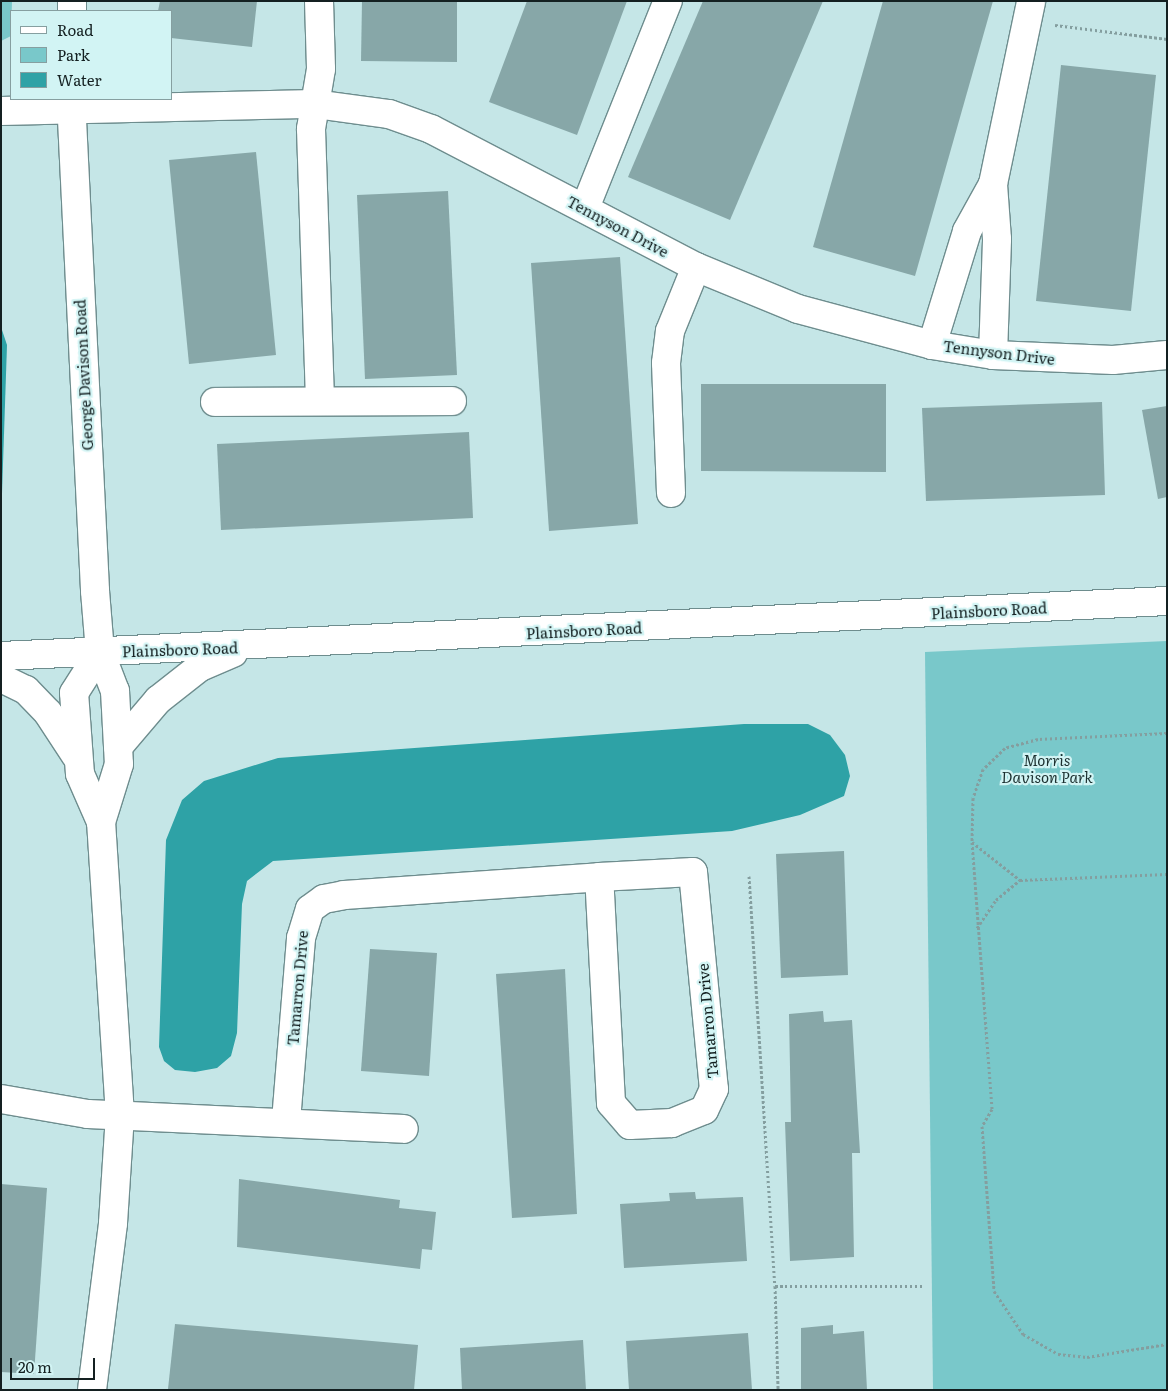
<!DOCTYPE html>
<html>
<head>
<meta charset="utf-8">
<style>
  body { margin:0 }
  #map { position:relative; width:1168px; height:1391px; overflow:hidden; background:#c5e6e7; font-family:Literata,serif }
  div>[style] { position:absolute }
  [style*='--x'] { left:calc(var(--x)*1px); top:calc(var(--y)*1px); width:calc(var(--w)*1px); rotate:calc(var(--a)*1deg) }
  .green>* { inset:0; background:#79c8ca }
  .water>* { inset:0; background:#2ea2a6 }
  .building>* { inset:0; background:#87a7a8 }
  .path>* { height:3px; margin-top:-1.5px; transform-origin:0; background:repeating-linear-gradient(90deg,#849e9f 0 2.5px,transparent 0 5px) }
  .roads { filter:drop-shadow(1px 0 #6e8d8e) drop-shadow(-1px 0 #6e8d8e) drop-shadow(0 1px #6e8d8e) drop-shadow(0 -1px #6e8d8e) }
  .minor>* { height:28px; margin:-14px; padding:0 14px; transform-origin:14px; border-radius:14px; background:#fff }
  span { translate:-50% -50%; white-space:nowrap; text-align:center; line-height:1.15; -webkit-text-stroke:4.5px #d2f4f4; paint-order:stroke }
  .street-label { font-size:15px; color:#142021 }
  .park-label { font-size:15px; color:#1b2f2f; font-style:italic }
  .frame { position:absolute; inset:0; border:2px solid #142021; pointer-events:none }
  .legend { position:absolute; left:10px; top:10px; width:162px; height:90px; box-sizing:border-box; background:#d2f4f4; border:1px solid #869fa0; margin:0; padding:6px 9px; list-style:none; font-size:15px; color:#142021 }
  .legend li { display:flex; align-items:center; gap:10px; height:25px }
  .legend b { width:25px; border:1px solid #869fa0 }
  .scale { position:absolute; left:10px; top:1358px; width:85px; height:22px; box-sizing:border-box; border:2px solid #142021; border-top:0; padding-left:6px; font-size:15px; line-height:18px; white-space:nowrap; color:#142021; -webkit-text-stroke:4px #d2f4f4; paint-order:stroke }
</style>
</head>
<body>
<div id="map">
  <div class="green">
    <i style="clip-path:polygon(1px 1px,12px 1px,11px 36px,1px 41px)"></i>
    <i style="clip-path:polygon(1167px 641px,1167px 1390px,933px 1390px,925px 652px)"></i>
  </div>
  <div class="water">
    <i style="clip-path:polygon(1px 327px,7px 345px,1px 523px)"></i>
    <i style="clip-path:polygon(744px 724px,808px 724px,830px 735px,845px 755px,850px 776px,844px 796px,800px 815px,732px 831px,273px 861px,247px 881px,242px 904px,237px 1033px,231px 1056px,217px 1068px,195px 1072px,175px 1070px,164px 1061px,159px 1047px,166px 840px,182px 800px,204px 781px,278px 758px)"></i>
  </div>
  <div class="building">
    <i style="clip-path:polygon(160px 1px,257px 1px,252px 47px,171px 38px,171px 11px,158px 11px)"></i>
    <i style="clip-path:polygon(362px 1px,457px 1px,457px 62px,361px 61px)"></i>
    <i style="clip-path:polygon(527px 1px,627px 1px,577px 135px,489px 102px)"></i>
    <i style="clip-path:polygon(703px 1px,823px 1px,730px 220px,628px 177px)"></i>
    <i style="clip-path:polygon(883px 1px,993px 1px,915px 276px,813px 247px)"></i>
    <i style="clip-path:polygon(1061px 65px,1156px 75px,1131px 311px,1036px 301px)"></i>
    <i style="clip-path:polygon(256px 152px,276px 355px,189px 364px,169px 160px)"></i>
    <i style="clip-path:polygon(448px 191px,457px 375px,365px 379px,357px 195px)"></i>
    <i style="clip-path:polygon(620px 257px,638px 524px,549px 531px,531px 263px)"></i>
    <i style="clip-path:polygon(701px 384px,886px 384px,886px 472px,701px 471px)"></i>
    <i style="clip-path:polygon(1102px 402px,1105px 495px,926px 501px,922px 408px)"></i>
    <i style="clip-path:polygon(1167px 406px,1167px 497px,1158px 499px,1142px 410px)"></i>
    <i style="clip-path:polygon(469px 432px,473px 518px,221px 530px,217px 444px)"></i>
    <i style="clip-path:polygon(844px 851px,848px 975px,781px 978px,776px 854px)"></i>
    <i style="clip-path:polygon(370px 949px,437px 953px,429px 1076px,361px 1071px)"></i>
    <i style="clip-path:polygon(565px 969px,577px 1214px,512px 1218px,496px 974px)"></i>
    <i style="clip-path:polygon(823px 1011px,824px 1022px,852px 1020px,860px 1153px,852px 1153px,854px 1257px,790px 1261px,785px 1122px,791px 1122px,789px 1014px)"></i>
    <i style="clip-path:polygon(239px 1179px,400px 1200px,399px 1208px,436px 1212px,432px 1250px,422px 1249px,420px 1269px,237px 1247px)"></i>
    <i style="clip-path:polygon(1px 1184px,47px 1188px,34px 1374px,1px 1372px)"></i>
    <i style="clip-path:polygon(695px 1192px,696px 1199px,743px 1197px,747px 1261px,624px 1268px,620px 1204px,670px 1201px,669px 1193px)"></i>
    <i style="clip-path:polygon(175px 1324px,418px 1345px,414px 1390px,168px 1389px)"></i>
    <i style="clip-path:polygon(833px 1325px,833px 1334px,864px 1331px,867px 1390px,801px 1390px,801px 1328px)"></i>
    <i style="clip-path:polygon(748px 1333px,752px 1390px,629px 1390px,626px 1341px)"></i>
    <i style="clip-path:polygon(583px 1340px,586px 1390px,462px 1390px,460px 1348px)"></i>
  </div>
  <div class="path">
    <i style="--x:1055;--y:25;--w:113;--a:7.1"></i>
    <i style="--x:1167;--y:733;--w:129;--a:177.3"></i>
    <i style="--x:1038;--y:739;--w:34;--a:165"></i>
    <i style="--x:1005;--y:748;--w:30;--a:136"></i>
    <i style="--x:983;--y:769;--w:31;--a:109"></i>
    <i style="--x:973;--y:798;--w:44;--a:91.3"></i>
    <i style="--x:972;--y:842;--w:61;--a:38.4"></i>
    <i style="--x:1020;--y:880;--w:147;--a:-2.3"></i>
    <i style="--x:972;--y:842;--w:268;--a:85.7"></i>
    <i style="--x:992;--y:1109;--w:20;--a:120"></i>
    <i style="--x:982;--y:1126;--w:165;--a:85.8"></i>
    <i style="--x:994;--y:1291;--w:52;--a:56"></i>
    <i style="--x:1023;--y:1334;--w:40;--a:29.7"></i>
    <i style="--x:1058;--y:1354;--w:29;--a:6"></i>
    <i style="--x:1087;--y:1357;--w:81;--a:-9.2"></i>
    <i style="--x:749;--y:876;--w:411;--a:86.4"></i>
    <i style="--x:775;--y:1286;--w:147;--a:0"></i>
    <i style="--x:977;--y:928;--w:34;--a:-56"></i>
    <i style="--x:996;--y:900;--w:31;--a:-40"></i>
    <i style="--x:775;--y:1286;--w:104;--a:88.3"></i>
  </div>
  <div class="roads">
    <div class="minor">
      <i style="--x:319;--y:1;--w:68;--a:88.3"></i>
      <i style="--x:321;--y:69;--w:61;--a:99.5"></i>
      <i style="--x:311;--y:129;--w:272;--a:88.1"></i>
      <i style="--x:72;--y:11;--w:10;--a:-90"></i>
      <i style="--x:71;--y:99;--w:493;--a:87.2"></i>
      <i style="--x:95;--y:591;--w:61;--a:85.3"></i>
      <i style="--x:100;--y:652;--w:42;--a:69"></i>
      <i style="--x:115;--y:691;--w:73;--a:86.9"></i>
      <i style="--x:119;--y:764;--w:61;--a:107.2"></i>
      <i style="--x:1;--y:111;--w:314;--a:-1.3"></i>
      <i style="--x:315;--y:104;--w:75;--a:7.7"></i>
      <i style="--x:389;--y:114;--w:45;--a:19.7"></i>
      <i style="--x:431;--y:129;--w:299;--a:27.5"></i>
      <i style="--x:696;--y:267;--w:110;--a:22.4"></i>
      <i style="--x:798;--y:309;--w:139;--a:15"></i>
      <i style="--x:932;--y:345;--w:62;--a:9.3"></i>
      <i style="--x:993;--y:355;--w:120;--a:2.4"></i>
      <i style="--x:1113;--y:360;--w:54;--a:-5.3"></i>
      <i style="--x:585;--y:208;--w:223;--a:-68.2"></i>
      <i style="--x:932;--y:345;--w:119;--a:-72.9"></i>
      <i style="--x:967;--y:231;--w:54;--a:-61"></i>
      <i style="--x:993;--y:355;--w:116;--a:-88"></i>
      <i style="--x:997;--y:239;--w:55;--a:-94.2"></i>
      <i style="--x:993;--y:184;--w:186;--a:-78.2"></i>
      <i style="--x:215;--y:402;--w:237;--a:-0.2"></i>
      <i style="--x:671;--y:493;--w:130;--a:-92.2"></i>
      <i style="--x:666;--y:363;--w:32;--a:-83"></i>
      <i style="--x:670;--y:331;--w:69;--a:-67.9"></i>
      <i style="--x:1;--y:656;--w:1167;--a:-2.7"></i>
      <i style="--x:1;--y:678;--w:28;--a:26"></i>
      <i style="--x:26;--y:690;--w:32;--a:46"></i>
      <i style="--x:48;--y:713;--w:51;--a:56.9"></i>
      <i style="--x:118;--y:747;--w:62;--a:-49.6"></i>
      <i style="--x:158;--y:700;--w:53;--a:-38.2"></i>
      <i style="--x:200;--y:667;--w:36;--a:-23"></i>
      <i style="--x:693;--y:872;--w:218;--a:84.5"></i>
      <i style="--x:714;--y:1089;--w:23;--a:115"></i>
      <i style="--x:704;--y:1110;--w:35;--a:158"></i>
      <i style="--x:672;--y:1123;--w:42;--a:177.3"></i>
      <i style="--x:630;--y:1125;--w:29;--a:-131"></i>
      <i style="--x:611;--y:1103;--w:226;--a:-93"></i>
      <i style="--x:599;--y:877;--w:94;--a:-3"></i>
      <i style="--x:1;--y:1099;--w:88;--a:9.8"></i>
      <i style="--x:88;--y:1114;--w:316;--a:2.7"></i>
      <i style="--x:286;--y:1121;--w:184;--a:-85.3"></i>
      <i style="--x:301;--y:938;--w:30;--a:-73"></i>
      <i style="--x:310;--y:909;--w:17;--a:-36"></i>
      <i style="--x:324;--y:899;--w:20;--a:-11"></i>
      <i style="--x:344;--y:895;--w:256;--a:-4"></i>
      <i style="--x:92;--y:1390;--w:168;--a:-82.8"></i>
      <i style="--x:113;--y:1223;--w:108;--a:-86.3"></i>
      <i style="--x:120;--y:1115;--w:294;--a:-93.7"></i>
      <i style="--x:101;--y:822;--w:52;--a:-113.6"></i>
      <i style="--x:80;--y:774;--w:81;--a:-94.2"></i>
      <i style="--x:74;--y:693;--w:49;--a:-57.6"></i>
    </div>
  </div>
  <div class="street-label">
    <span style="left:618px;top:226px;rotate:28deg">Tennyson Drive</span>
    <span style="left:999px;top:352px;rotate:7deg">Tennyson Drive</span>
    <span style="left:83px;top:375px;rotate:-93deg">George Davison Road</span>
    <span style="left:989px;top:610px;rotate:-3deg">Plainsboro Road</span>
    <span style="left:584px;top:630px;rotate:-3deg">Plainsboro Road</span>
    <span style="left:180px;top:649px;rotate:-2deg">Plainsboro Road</span>
    <span style="left:297px;top:988px;rotate:-85deg">Tamarron Drive</span>
    <span style="left:707px;top:1021px;rotate:-95deg">Tamarron Drive</span>
  </div>
  <div class="park-label">
    <span style="left:1047px;top:768px">Morris<br>Davison Park</span>
  </div>
  <div class="frame"></div>
  <ul class="legend">
  <li><b style="height:6px;background:#fff"></b>Road</li>
  <li><b style="height:14px;background:#79c8ca"></b>Park</li>
  <li><b style="height:14px;background:#2ea2a6"></b>Water</li>
  </ul>
  <div class="scale">20 m</div>
</div>
</body>
</html>
